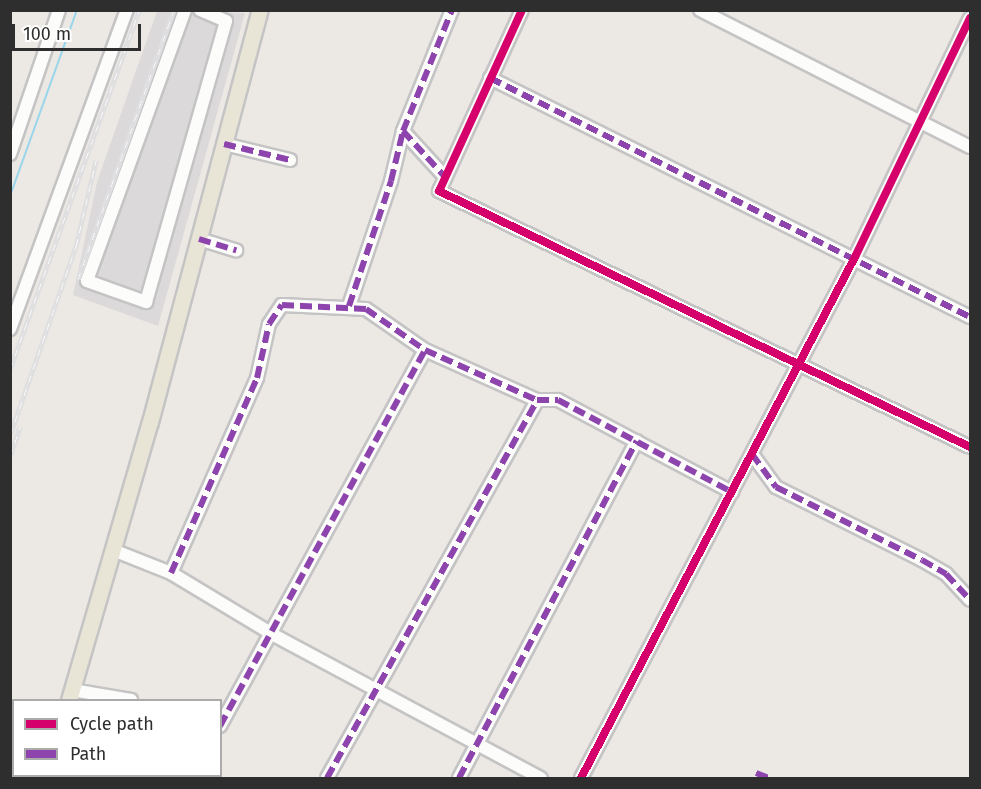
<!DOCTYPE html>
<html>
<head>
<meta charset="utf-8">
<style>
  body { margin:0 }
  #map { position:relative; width:981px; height:789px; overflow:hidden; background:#ece8e4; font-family:"Fira Sans",sans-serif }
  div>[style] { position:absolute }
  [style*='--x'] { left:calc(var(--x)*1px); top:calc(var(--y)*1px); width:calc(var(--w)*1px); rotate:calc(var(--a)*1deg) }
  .industrial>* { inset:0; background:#dcd9db }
  .stream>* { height:2px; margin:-1px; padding:0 1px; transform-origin:1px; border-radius:1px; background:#99d6ec }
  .roads { filter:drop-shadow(2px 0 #c5c4c5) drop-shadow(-2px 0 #c5c4c5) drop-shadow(0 2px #c5c4c5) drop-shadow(0 -2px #c5c4c5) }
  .minor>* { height:12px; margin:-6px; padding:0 6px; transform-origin:6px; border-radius:6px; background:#fcfcfb }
  .major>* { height:15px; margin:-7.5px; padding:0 7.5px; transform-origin:7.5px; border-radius:7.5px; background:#e8e4d6 }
  .rail>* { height:4.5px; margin-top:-2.25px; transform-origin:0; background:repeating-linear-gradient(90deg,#fff 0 7px,#dfdfe1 0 14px); box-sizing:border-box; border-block:2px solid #dfdfe1 }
  .quiet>* { height:6px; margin-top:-3px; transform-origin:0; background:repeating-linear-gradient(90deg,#8e44ad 0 12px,transparent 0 18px) }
  .cycleway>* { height:8px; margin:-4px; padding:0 4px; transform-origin:4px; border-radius:4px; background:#d6006c }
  span { translate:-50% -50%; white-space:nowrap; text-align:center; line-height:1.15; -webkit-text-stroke:4.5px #fff; paint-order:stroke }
  .frame { position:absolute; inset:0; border:12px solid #2e2e2e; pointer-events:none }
  .legend { position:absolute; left:12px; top:699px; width:210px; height:78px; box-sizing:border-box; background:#fff; border:2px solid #ababab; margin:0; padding:8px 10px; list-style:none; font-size:18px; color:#2e2e2e }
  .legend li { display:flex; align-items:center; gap:12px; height:30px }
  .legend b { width:30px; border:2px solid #ababab }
  .scale { position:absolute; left:12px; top:24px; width:129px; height:27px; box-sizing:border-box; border:3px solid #2e2e2e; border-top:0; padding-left:8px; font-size:18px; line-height:21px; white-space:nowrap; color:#2e2e2e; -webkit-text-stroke:4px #fff; paint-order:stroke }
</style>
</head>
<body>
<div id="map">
  <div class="industrial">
    <i style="clip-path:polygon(157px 11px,245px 13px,158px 326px,73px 295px,97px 182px)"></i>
  </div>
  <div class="stream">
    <i style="--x:10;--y:196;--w:198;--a:-70.2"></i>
    <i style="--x:60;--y:778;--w:2;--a:-90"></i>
  </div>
  <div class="roads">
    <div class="minor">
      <i style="--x:185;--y:10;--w:288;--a:109.9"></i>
      <i style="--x:87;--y:281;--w:63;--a:19.6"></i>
      <i style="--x:146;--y:302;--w:292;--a:-74.1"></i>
      <i style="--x:226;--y:21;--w:28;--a:-157"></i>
      <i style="--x:522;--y:10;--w:199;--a:114.6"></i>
      <i style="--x:439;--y:191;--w:589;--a:25.74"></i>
      <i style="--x:700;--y:10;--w:303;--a:26.9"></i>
      <i style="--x:490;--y:78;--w:536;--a:26.47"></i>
      <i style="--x:403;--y:131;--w:62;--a:47.6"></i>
      <i style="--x:224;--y:144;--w:68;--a:13.6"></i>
      <i style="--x:10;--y:154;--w:152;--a:-71.2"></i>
      <i style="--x:199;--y:239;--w:39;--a:17"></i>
      <i style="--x:349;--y:306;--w:132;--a:-71.4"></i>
      <i style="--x:391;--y:181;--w:51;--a:-76.5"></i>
      <i style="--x:403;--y:131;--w:131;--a:-68"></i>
      <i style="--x:10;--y:329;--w:340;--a:-69.9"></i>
      <i style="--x:752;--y:454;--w:41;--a:54"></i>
      <i style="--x:776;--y:487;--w:163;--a:26.6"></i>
      <i style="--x:922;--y:560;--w:28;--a:30"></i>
      <i style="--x:946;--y:574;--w:35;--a:47"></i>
      <i style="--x:113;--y:550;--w:62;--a:21.6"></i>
      <i style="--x:171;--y:573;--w:118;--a:31.1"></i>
      <i style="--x:272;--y:634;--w:305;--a:28.2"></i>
      <i style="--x:171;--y:573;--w:213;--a:-66.2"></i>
      <i style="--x:257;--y:378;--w:55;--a:-77.5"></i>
      <i style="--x:269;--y:324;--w:23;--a:-56"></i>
      <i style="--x:282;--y:305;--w:84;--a:2.7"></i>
      <i style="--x:366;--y:309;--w:72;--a:34.8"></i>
      <i style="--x:425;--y:350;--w:123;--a:24.1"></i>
      <i style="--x:537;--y:400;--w:21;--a:0"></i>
      <i style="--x:558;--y:400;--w:197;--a:27.9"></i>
      <i style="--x:72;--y:690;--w:60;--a:9.6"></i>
      <i style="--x:220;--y:726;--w:428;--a:-61.4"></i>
      <i style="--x:193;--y:778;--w:3;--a:-45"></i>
      <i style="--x:327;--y:778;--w:432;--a:-60.9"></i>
      <i style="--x:459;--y:778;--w:381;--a:-62.2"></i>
      <i style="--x:581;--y:778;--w:589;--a:-62.26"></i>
      <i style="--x:855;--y:257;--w:265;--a:-64.3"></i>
    </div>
    <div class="major">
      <i style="--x:69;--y:700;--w:290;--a:-73.8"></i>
      <i style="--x:150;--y:422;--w:426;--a:-75.1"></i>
      <i style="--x:48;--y:778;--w:2;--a:-63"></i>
    </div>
  </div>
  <div class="rail">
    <i style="--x:78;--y:279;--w:286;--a:-70.4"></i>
    <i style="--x:10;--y:369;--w:381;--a:-70.2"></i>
    <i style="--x:10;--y:435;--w:200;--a:-70.8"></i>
    <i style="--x:76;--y:246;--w:88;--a:-76.9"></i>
    <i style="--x:10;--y:456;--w:31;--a:-71"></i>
  </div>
  <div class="quiet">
    <i style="--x:490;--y:78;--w:536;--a:26.47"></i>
    <i style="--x:403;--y:131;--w:62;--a:47.6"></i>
    <i style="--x:224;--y:144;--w:68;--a:13.6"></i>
    <i style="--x:199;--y:239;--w:39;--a:17"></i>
    <i style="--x:349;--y:306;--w:132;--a:-71.4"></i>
    <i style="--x:391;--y:181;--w:51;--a:-76.5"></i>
    <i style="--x:403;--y:131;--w:131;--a:-68"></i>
    <i style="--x:752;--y:454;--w:41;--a:54"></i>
    <i style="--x:776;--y:487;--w:163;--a:26.6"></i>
    <i style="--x:922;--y:560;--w:28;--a:30"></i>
    <i style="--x:946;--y:574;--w:35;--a:47"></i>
    <i style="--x:171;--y:573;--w:213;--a:-66.2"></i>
    <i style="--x:257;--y:378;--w:55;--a:-77.5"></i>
    <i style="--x:269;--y:324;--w:23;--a:-56"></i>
    <i style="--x:282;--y:305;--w:84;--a:2.7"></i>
    <i style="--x:366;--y:309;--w:72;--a:34.8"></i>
    <i style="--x:425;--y:350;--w:123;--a:24.1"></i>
    <i style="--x:537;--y:400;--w:21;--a:0"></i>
    <i style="--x:558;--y:400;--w:197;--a:27.9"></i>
    <i style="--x:220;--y:726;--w:428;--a:-61.4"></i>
    <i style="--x:756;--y:773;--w:14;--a:21"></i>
    <i style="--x:193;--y:778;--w:3;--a:-45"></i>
    <i style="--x:327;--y:778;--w:432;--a:-60.9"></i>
    <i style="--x:459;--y:778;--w:381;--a:-62.2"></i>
  </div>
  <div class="cycleway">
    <i style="--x:522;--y:10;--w:199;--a:114.6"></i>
    <i style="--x:439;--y:191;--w:589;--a:25.74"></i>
    <i style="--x:581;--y:778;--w:589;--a:-62.26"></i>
    <i style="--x:855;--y:257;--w:265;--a:-64.3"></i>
  </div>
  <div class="frame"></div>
  <ul class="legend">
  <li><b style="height:8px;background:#d6006c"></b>Cycle path</li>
  <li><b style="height:8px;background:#8e44ad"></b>Path</li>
  </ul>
  <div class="scale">100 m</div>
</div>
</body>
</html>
